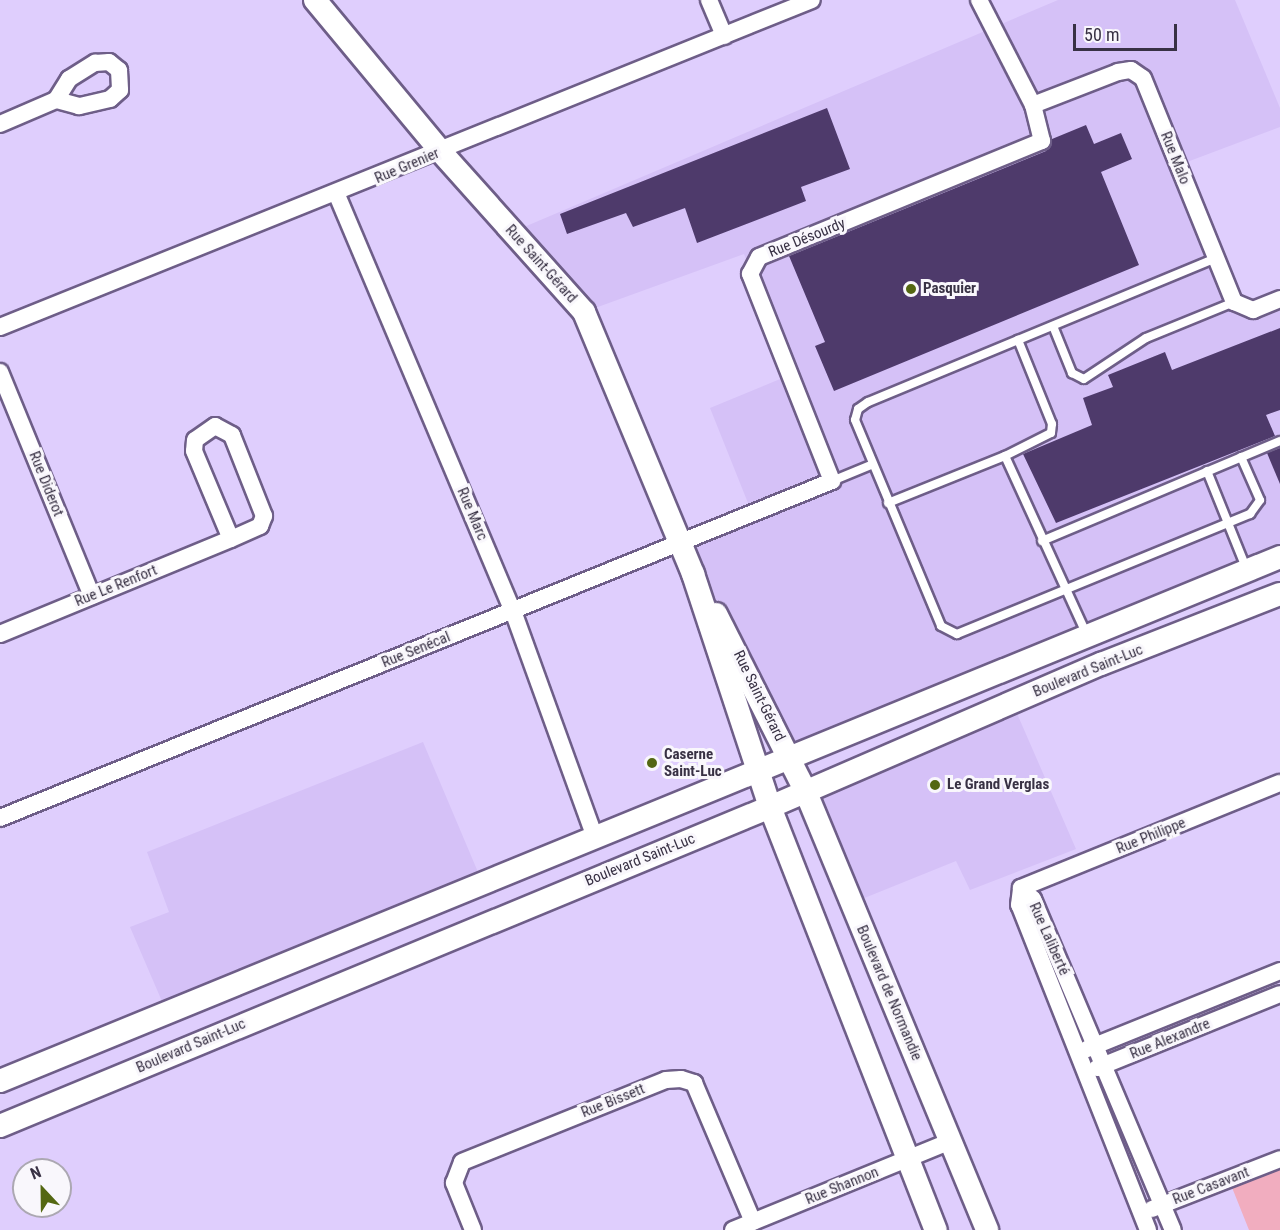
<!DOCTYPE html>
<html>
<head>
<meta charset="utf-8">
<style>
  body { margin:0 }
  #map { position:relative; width:1280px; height:1230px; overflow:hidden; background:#dfcefd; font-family:"Roboto Condensed",sans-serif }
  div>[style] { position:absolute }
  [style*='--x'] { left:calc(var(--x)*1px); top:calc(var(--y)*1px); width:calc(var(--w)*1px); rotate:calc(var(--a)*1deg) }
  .built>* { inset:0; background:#d5c1f7 }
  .green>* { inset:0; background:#f1adbf }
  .building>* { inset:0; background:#4e3a6b }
  .roads { filter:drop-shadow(2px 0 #6e5e88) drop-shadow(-2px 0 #6e5e88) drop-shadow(0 2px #6e5e88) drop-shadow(0 -2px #6e5e88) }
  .lane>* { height:8px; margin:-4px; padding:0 4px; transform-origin:4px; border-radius:4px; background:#fff }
  .street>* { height:16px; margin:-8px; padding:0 8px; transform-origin:8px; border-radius:8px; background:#fff }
  .secondary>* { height:22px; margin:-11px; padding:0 11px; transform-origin:11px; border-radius:11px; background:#fff }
  .dots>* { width:16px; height:16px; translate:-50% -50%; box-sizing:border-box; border:3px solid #f9f7fc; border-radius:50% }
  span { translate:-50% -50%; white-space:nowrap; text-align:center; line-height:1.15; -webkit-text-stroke:6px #f9f7fc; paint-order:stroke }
  .street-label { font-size:15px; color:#383144 }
  .poi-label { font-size:15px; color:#383144; font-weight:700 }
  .left { translate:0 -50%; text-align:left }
  .north { position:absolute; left:12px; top:1158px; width:60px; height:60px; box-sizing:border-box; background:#f9f7fc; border:2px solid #aca8b2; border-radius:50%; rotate:338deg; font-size:16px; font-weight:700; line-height:24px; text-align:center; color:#383144 }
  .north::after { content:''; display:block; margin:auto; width:21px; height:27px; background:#546712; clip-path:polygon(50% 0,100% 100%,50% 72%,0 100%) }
  .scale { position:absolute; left:1073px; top:24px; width:104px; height:27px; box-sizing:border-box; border:3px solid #383144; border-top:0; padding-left:8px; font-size:18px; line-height:21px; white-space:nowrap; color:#383144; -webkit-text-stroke:4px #f9f7fc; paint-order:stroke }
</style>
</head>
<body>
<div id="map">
  <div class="built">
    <i style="clip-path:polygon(1058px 0,1235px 0,1280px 108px,1280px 127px,1179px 165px,1234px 302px,1253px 310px,1280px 299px,1280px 557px,789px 757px,681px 543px,752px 513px,710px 408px,790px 375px,744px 254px,584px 312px,510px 233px)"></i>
    <i style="clip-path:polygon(1012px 702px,1076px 849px,970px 890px,956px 861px,852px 903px,805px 790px)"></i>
    <i style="clip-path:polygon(423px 742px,483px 884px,167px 1013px,130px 927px,169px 912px,147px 852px)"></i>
  </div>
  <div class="green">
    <i style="clip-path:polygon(1280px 1160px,1280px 1230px,1249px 1230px,1229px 1180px)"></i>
  </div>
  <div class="building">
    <i style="clip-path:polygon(827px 108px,850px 169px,801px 187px,806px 201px,697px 243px,685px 208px,633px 227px,626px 213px,567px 234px,560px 214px)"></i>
    <i style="clip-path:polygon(1086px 125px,1094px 144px,1121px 133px,1132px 159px,1101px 172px,1139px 265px,834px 391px,815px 346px,825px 342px,789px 256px,1046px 151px,1052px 139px)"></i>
    <i style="clip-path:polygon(1280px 328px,1280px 410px,1266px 415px,1275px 436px,1056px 523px,1023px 454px,1092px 425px,1083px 398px,1113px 387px,1108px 375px,1165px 352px,1172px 370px)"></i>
    <i style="clip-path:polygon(1280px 448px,1280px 484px,1267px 453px)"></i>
  </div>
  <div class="roads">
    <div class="lane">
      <i style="--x:1216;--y:258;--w:377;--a:157.5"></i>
      <i style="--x:868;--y:402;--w:12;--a:145"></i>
      <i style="--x:858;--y:409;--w:11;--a:105"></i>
      <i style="--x:855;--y:420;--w:223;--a:67.3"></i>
      <i style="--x:941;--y:626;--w:18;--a:27"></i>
      <i style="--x:957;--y:634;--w:317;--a:-22.3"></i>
      <i style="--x:1250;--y:514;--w:17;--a:-54"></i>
      <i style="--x:1260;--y:500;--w:47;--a:-113.8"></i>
      <i style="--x:1053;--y:326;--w:51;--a:68"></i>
      <i style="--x:1072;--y:373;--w:13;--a:27"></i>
      <i style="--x:1084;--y:379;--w:74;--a:-33.5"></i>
      <i style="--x:1146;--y:338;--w:95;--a:-22.2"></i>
      <i style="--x:1005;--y:456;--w:51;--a:-26.6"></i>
      <i style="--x:1051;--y:433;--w:9;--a:-84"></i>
      <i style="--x:1052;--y:424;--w:91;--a:-112"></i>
      <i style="--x:1207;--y:471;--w:107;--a:68"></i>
      <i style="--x:832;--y:481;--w:42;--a:-22.3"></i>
      <i style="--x:888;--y:503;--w:126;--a:-21.9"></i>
      <i style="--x:1005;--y:456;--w:197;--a:65.4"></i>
      <i style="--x:1042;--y:541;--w:258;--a:-22.8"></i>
    </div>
    <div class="street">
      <i style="--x:709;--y:0;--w:39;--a:67"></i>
      <i style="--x:1033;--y:105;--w:91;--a:-21.2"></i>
      <i style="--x:1118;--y:72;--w:13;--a:-9"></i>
      <i style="--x:1131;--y:70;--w:14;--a:34"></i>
      <i style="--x:1143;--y:78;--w:242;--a:67.9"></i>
      <i style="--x:1234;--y:302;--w:21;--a:23"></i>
      <i style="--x:1253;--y:310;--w:29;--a:-22"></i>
      <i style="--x:0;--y:124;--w:61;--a:-23.2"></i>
      <i style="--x:56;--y:100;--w:25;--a:-58"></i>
      <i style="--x:69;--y:79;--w:31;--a:-32"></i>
      <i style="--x:95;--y:63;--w:14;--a:-4"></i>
      <i style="--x:109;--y:62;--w:13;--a:39"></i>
      <i style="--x:119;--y:70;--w:20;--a:87"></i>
      <i style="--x:120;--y:90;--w:13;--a:138"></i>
      <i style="--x:110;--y:99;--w:32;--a:167"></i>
      <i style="--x:79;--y:106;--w:24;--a:-165"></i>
      <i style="--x:337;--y:195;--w:452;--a:67.1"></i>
      <i style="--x:513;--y:611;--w:241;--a:70.1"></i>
      <i style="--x:0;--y:327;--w:875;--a:-21.94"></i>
      <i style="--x:0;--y:372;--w:242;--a:67.7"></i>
      <i style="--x:0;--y:634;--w:250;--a:-22.4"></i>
      <i style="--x:231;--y:539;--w:32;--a:-24"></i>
      <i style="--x:260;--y:526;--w:11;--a:-68"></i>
      <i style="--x:264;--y:516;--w:87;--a:-111.6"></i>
      <i style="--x:232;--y:435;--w:19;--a:-152"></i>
      <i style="--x:215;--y:426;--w:24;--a:145"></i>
      <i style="--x:195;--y:440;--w:11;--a:95"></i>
      <i style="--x:194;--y:451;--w:95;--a:67.2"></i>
      <i style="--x:0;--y:818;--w:898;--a:-22.05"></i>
      <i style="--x:832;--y:481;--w:223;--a:-111.6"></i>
      <i style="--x:750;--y:274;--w:19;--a:-62"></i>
      <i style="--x:759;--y:257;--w:306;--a:-22.3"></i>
      <i style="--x:1042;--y:141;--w:37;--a:-104"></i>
      <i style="--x:1033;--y:105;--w:118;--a:-117.2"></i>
      <i style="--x:1021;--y:888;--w:279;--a:-22.1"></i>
      <i style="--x:1087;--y:1049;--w:208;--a:-22"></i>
      <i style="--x:1097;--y:1068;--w:197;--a:-22"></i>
      <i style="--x:1152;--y:1209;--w:137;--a:-21.3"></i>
      <i style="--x:473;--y:1230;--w:51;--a:-112"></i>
      <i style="--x:454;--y:1183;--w:22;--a:-69"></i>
      <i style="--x:462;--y:1162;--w:220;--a:-21.9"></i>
      <i style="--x:666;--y:1080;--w:15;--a:-4"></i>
      <i style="--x:681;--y:1079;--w:14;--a:17"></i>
      <i style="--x:694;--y:1083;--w:151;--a:67"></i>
      <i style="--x:733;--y:1230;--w:235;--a:-22.2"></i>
      <i style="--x:1148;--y:1230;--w:350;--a:-111.6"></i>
      <i style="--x:1019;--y:905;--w:17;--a:-83"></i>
      <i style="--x:1021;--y:888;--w:16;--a:43"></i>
      <i style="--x:1033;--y:899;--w:359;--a:67.1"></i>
    </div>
    <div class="secondary">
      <i style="--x:315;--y:0;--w:197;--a:50.3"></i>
      <i style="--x:441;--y:152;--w:215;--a:48.2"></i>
      <i style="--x:584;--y:312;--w:284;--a:67.4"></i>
      <i style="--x:693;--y:574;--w:245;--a:71.7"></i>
      <i style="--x:770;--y:807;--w:454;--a:68.6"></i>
      <i style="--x:716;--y:614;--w:197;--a:63.2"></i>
      <i style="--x:805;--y:790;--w:476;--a:67.5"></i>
      <i style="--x:0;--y:1081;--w:1383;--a:-22.26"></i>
      <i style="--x:0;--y:1126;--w:833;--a:-22.5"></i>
      <i style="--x:770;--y:807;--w:361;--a:-23.4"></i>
      <i style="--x:1101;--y:664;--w:192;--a:-21.4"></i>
    </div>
  </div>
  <div class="dots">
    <i style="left:911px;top:289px;background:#546712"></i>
    <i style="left:652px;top:763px;background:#546712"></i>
    <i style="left:935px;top:785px;background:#546712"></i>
  </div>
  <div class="street-label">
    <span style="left:1175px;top:158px;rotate:68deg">Rue Malo</span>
    <span style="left:407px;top:166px;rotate:-23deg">Rue Grenier</span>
    <span style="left:807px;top:238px;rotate:-22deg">Rue Désourdy</span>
    <span style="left:541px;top:264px;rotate:48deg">Rue Saint-Gérard</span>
    <span style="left:46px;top:484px;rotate:68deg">Rue Diderot</span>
    <span style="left:472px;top:514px;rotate:67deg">Rue Marc</span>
    <span style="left:116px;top:586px;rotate:-22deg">Rue Le Renfort</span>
    <span style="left:416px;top:650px;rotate:-22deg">Rue Senécal</span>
    <span style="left:1088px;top:671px;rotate:-22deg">Boulevard Saint-Luc</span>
    <span style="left:759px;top:696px;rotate:64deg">Rue Saint-Gérard</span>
    <span style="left:1151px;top:836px;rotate:-22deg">Rue Philippe</span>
    <span style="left:640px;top:860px;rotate:-22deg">Boulevard Saint-Luc</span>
    <span style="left:1049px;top:939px;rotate:66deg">Rue Laliberté</span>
    <span style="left:889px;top:993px;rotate:67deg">Boulevard de Normandie</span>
    <span style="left:1170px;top:1039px;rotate:-22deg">Rue Alexandre</span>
    <span style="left:191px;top:1046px;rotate:-23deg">Boulevard Saint-Luc</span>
    <span style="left:613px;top:1101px;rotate:-22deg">Rue Bissett</span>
    <span style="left:842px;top:1186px;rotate:-22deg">Rue Shannon</span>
    <span style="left:1211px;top:1186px;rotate:-21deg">Rue Casavant</span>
  </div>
  <div class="poi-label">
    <span class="left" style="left:923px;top:289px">Pasquier</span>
    <span class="left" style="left:664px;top:763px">Caserne<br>Saint-Luc</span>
    <span class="left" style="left:947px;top:785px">Le Grand Verglas</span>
  </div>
  <div class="north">N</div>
  <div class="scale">50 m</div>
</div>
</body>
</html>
